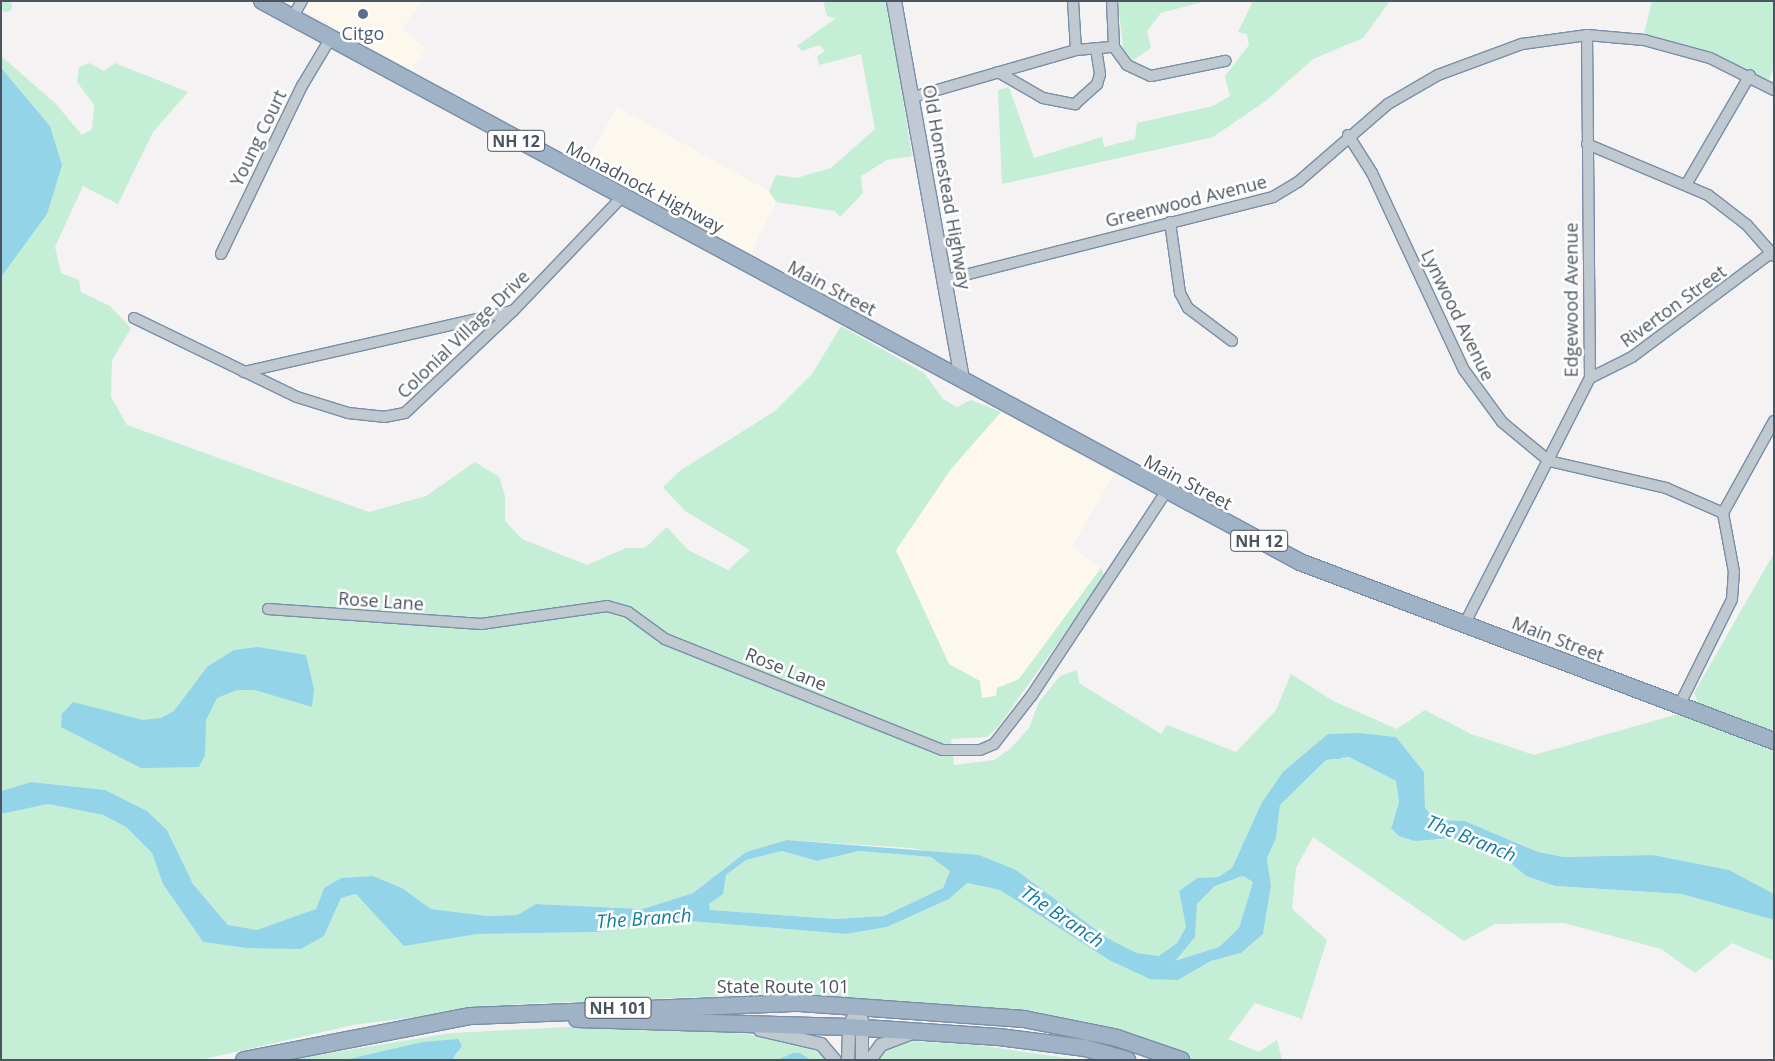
<!DOCTYPE html>
<html>
<head>
<meta charset="utf-8">
<style>
  body { margin:0 }
  #map { position:relative; width:1775px; height:1061px; overflow:hidden; background:#f4f2f2; font-family:"Open Sans",sans-serif }
  div>[style] { position:absolute }
  [style*='--x'] { left:calc(var(--x)*1px); top:calc(var(--y)*1px); width:calc(var(--w)*1px); rotate:calc(var(--a)*1deg) }
  .commercial>* { inset:0; background:#fcf8ee }
  .green>* { inset:0; background:#c5eed6 }
  .round { border-radius:50% }
  .water>* { inset:0; background:#94d4e8 }
  .roads { filter:drop-shadow(1px 0 #788ea9) drop-shadow(-1px 0 #788ea9) drop-shadow(0 1px #788ea9) drop-shadow(0 -1px #788ea9) }
  .minor>* { height:10px; margin:-5px; padding:0 5px; transform-origin:5px; border-radius:5px; background:#c1c9d0 }
  .tertiary>* { height:12px; margin:-6px; padding:0 6px; transform-origin:6px; border-radius:6px; background:#c1c9d0 }
  .secondary>* { height:14px; margin:-7px; padding:0 7px; transform-origin:7px; border-radius:7px; background:#c1cad4 }
  .trunk>* { height:16px; margin:-8px; padding:0 8px; transform-origin:8px; border-radius:8px; background:#a0b2c6 }
  .dots>* { width:14px; height:14px; translate:-50% -50%; box-sizing:border-box; border:2px solid #fff; border-radius:50% }
  span { translate:-50% -50%; white-space:nowrap; text-align:center; line-height:1.15; -webkit-text-stroke:5px #fff; paint-order:stroke }
  .shield-label span { padding:1px 4px; background:#fff; border:1px solid; border-radius:4px; -webkit-text-stroke-width:0 }
  .shield-label { font-size:16px; color:#4b555f; font-weight:700 }
  .service-label { font-size:18px; color:#4e5e75 }
  .street-label { font-size:18px; color:#4b555f }
  .water-label { font-size:19px; color:#157ea0; font-style:italic }
  .frame { position:absolute; inset:0; border:2px solid #4b555f; pointer-events:none }
</style>
</head>
<body>
<div id="map">
  <div class="commercial">
    <i style="clip-path:polygon(288px 1px,422px 1px,402px 29px,426px 48px,412px 71px)"></i>
    <i style="clip-path:polygon(617px 107px,769px 191px,776px 202px,749px 257px,596px 172px,589px 157px)"></i>
    <i style="clip-path:polygon(1001px 412px,1114px 474px,1072px 547px,1101px 568px,1019px 679px,998px 688px,996px 696px,981px 698px,980px 681px,949px 664px,896px 550px,951px 469px)"></i>
  </div>
  <div class="green">
    <i class="round" style="left:0.5px;top:0.5px;width:11px;height:11px"></i>
    <i style="clip-path:polygon(823px 1px,887px 1px,912px 156px,887px 160px,861px 176px,863px 193px,840px 217px,835px 211px,776px 202px,769px 191px,776px 175px,797px 178px,831px 168px,875px 129px,861px 54px,819px 65px,817px 56px,825px 51px,819px 45px,802px 51px,797px 46px,836px 18px,827px 16px)"></i>
    <i style="clip-path:polygon(1118px 1px,1206px 1px,1161px 13px,1147px 31px,1151px 48px,1132px 61px,1123px 48px)"></i>
    <i style="clip-path:polygon(1253px 1px,1390px 1px,1363px 38px,1313px 59px,1267px 100px,1213px 137px,1002px 184px,998px 90px,1009px 87px,1034px 158px,1102px 137px,1104px 147px,1135px 139px,1137px 123px,1213px 106px,1230px 96px,1225px 76px,1249px 45px,1247px 34px,1238px 32px)"></i>
    <i style="clip-path:polygon(1652px 1px,1774px 1px,1774px 67px,1769px 80px,1644px 34px)"></i>
    <i style="clip-path:polygon(1px 56px,55px 103px,82px 135px,92px 129px,94px 105px,77px 82px,79px 67px,89px 63px,104px 71px,115px 63px,188px 92px,153px 132px,118px 204px,83px 186px,55px 247px,61px 273px,79px 280px,81px 292px,110px 306px,131px 328px,112px 360px,111px 397px,127px 425px,369px 512px,426px 496px,475px 462px,499px 477px,505px 496px,505px 521px,522px 539px,587px 565px,626px 548px,645px 548px,667px 527px,688px 550px,728px 570px,750px 550px,685px 511px,663px 487px,681px 470px,775px 411px,812px 374px,841px 326px,924px 373px,943px 399px,957px 407px,971px 400px,1001px 412px,951px 469px,896px 550px,949px 664px,980px 681px,982px 698px,996px 696px,997px 688px,1019px 679px,1101px 568px,1105px 577px,998px 727px,987px 737px,951px 739px,954px 765px,994px 760px,1010px 749px,1029px 728px,1039px 702px,1060px 676px,1077px 670px,1079px 683px,1161px 734px,1167px 725px,1236px 752px,1276px 710px,1291px 674px,1333px 701px,1397px 729px,1425px 710px,1471px 734px,1534px 755px,1678px 714px,1774px 751px,1774px 894px,1728px 870px,1653px 855px,1564px 857px,1538px 852px,1465px 821px,1436px 820px,1425px 808px,1424px 772px,1396px 737px,1360px 733px,1261px 804px,1232px 868px,1218px 877px,1197px 878px,1179px 891px,1186px 927px,1177px 943px,1159px 956px,1137px 953px,1107px 938px,1016px 870px,911px 848px,787px 840px,746px 852px,693px 893px,643px 909px,537px 904px,517px 915px,488px 916px,431px 909px,402px 888px,373px 876px,341px 878px,324px 888px,316px 909px,284px 924px,257px 930px,228px 925px,193px 884px,167px 830px,147px 811px,104px 790px,31px 782px,1px 791px)"></i>
    <i style="clip-path:polygon(1774px 553px,1774px 734px,1699px 705px,1694px 693px)"></i>
    <i style="clip-path:polygon(1349px 757px,1396px 781px,1399px 802px,1391px 827px,1437px 840px,1453px 838px,1507px 860px,1526px 876px,1555px 886px,1682px 894px,1774px 920px,1774px 961px,1732px 943px,1695px 973px,1661px 949px,1564px 923px,1495px 924px,1464px 941px,1313px 837px,1296px 868px,1292px 909px,1327px 940px,1302px 1019px,1255px 1003px,1228px 1039px,1259px 1052px,1277px 1040px,1282px 1060px,1193px 1060px,1106px 1031px,778px 994px,518px 1004px,353px 1025px,200px 1060px,1px 1060px,1px 814px,48px 804px,103px 815px,126px 827px,152px 853px,163px 884px,203px 942px,246px 948px,324px 936px,341px 898px,357px 894px,364px 901px,477px 934px,599px 932px,677px 920px,846px 934px,887px 927px,949px 899px,966px 883px,1000px 890px,1109px 960px,1178px 980px,1211px 961px,1241px 953px,1263px 934px,1271px 886px,1267px 858px,1276px 838px,1280px 805px,1326px 760px)"></i>
    <i style="clip-path:polygon(782px 851px,817px 861px,859px 851px,931px 857px,950px 871px,943px 888px,884px 916px,836px 919px,710px 910px,709px 904px,722px 894px,726px 875px,746px 860px)"></i>
    <i style="clip-path:polygon(1244px 876px,1253px 882px,1239px 928px,1219px 947px,1175px 962px,1197px 904px,1215px 886px)"></i>
    <i style="clip-path:polygon(608px 1025px,747px 1034px,806px 1044px,828px 1060px,452px 1060px,459px 1052px,422px 1042px,344px 1060px,289px 1060px,451px 1033px)"></i>
    <i style="clip-path:polygon(909px 1041px,977px 1045px,1081px 1060px,877px 1060px,886px 1049px)"></i>
  </div>
  <div class="water">
    <i style="clip-path:polygon(1px 68px,50px 126px,62px 165px,47px 214px,1px 277px)"></i>
    <i style="clip-path:polygon(258px 647px,306px 655px,314px 689px,312px 707px,255px 690px,237px 690px,217px 698px,206px 720px,205px 755px,199px 767px,141px 768px,61px 727px,62px 714px,73px 702px,143px 720px,161px 718px,174px 711px,207px 667px,234px 650px)"></i>
    <i style="clip-path:polygon(evenodd,1360px 733px,1396px 737px,1424px 772px,1425px 808px,1436px 820px,1465px 821px,1538px 852px,1564px 857px,1653px 855px,1729px 870px,1774px 894px,1774px 920px,1682px 894px,1555px 886px,1526px 876px,1507px 860px,1453px 838px,1415px 841px,1399px 836px,1391px 828px,1399px 802px,1396px 781px,1349px 757px,1326px 760px,1280px 805px,1276px 838px,1267px 858px,1271px 886px,1263px 934px,1241px 953px,1211px 961px,1178px 980px,1150px 979px,1109px 960px,1000px 890px,967px 883px,949px 899px,887px 927px,846px 934px,677px 920px,599px 932px,477px 934px,404px 946px,356px 894px,341px 898px,324px 936px,301px 949px,246px 948px,203px 942px,163px 884px,152px 853px,126px 827px,103px 815px,48px 804px,1px 814px,1px 791px,31px 782px,105px 790px,147px 811px,167px 830px,193px 884px,228px 925px,257px 930px,316px 909px,324px 888px,341px 878px,373px 876px,402px 888px,431px 909px,488px 916px,517px 915px,536px 904px,643px 909px,693px 893px,746px 852px,787px 840px,979px 855px,1016px 870px,1107px 938px,1137px 953px,1159px 956px,1177px 943px,1186px 927px,1179px 891px,1197px 878px,1218px 877px,1232px 868px,1261px 804px,1283px 772px,1328px 734px,1360px 733px,782px 851px,817px 861px,859px 851px,931px 857px,950px 871px,943px 888px,884px 916px,836px 919px,710px 910px,709px 904px,723px 894px,726px 875px,746px 860px,782px 851px,1360px 733px,1243px 876px,1253px 882px,1239px 928px,1219px 947px,1175px 961px,1195px 937px,1197px 904px,1215px 886px,1243px 876px)"></i>
    <i style="clip-path:polygon(458px 1039px,462px 1046px,452px 1060px,344px 1060px,422px 1042px)"></i>
    <i style="clip-path:polygon(793px 1053px,800px 1053px,811px 1060px,777px 1060px)"></i>
  </div>
  <div class="roads">
    <div class="minor">
      <i style="--x:1073;--y:1;--w:49;--a:86.5"></i>
      <i style="--x:1112;--y:1;--w:46;--a:87.5"></i>
      <i style="--x:292;--y:18;--w:20;--a:-60"></i>
      <i style="--x:998;--y:72;--w:52;--a:30"></i>
      <i style="--x:1043;--y:98;--w:33;--a:11"></i>
      <i style="--x:1075;--y:104;--w:30;--a:-42"></i>
      <i style="--x:1097;--y:84;--w:10;--a:-73"></i>
      <i style="--x:1100;--y:74;--w:24;--a:-99"></i>
      <i style="--x:913;--y:97;--w:170;--a:-16.1"></i>
      <i style="--x:1076;--y:50;--w:38;--a:-5"></i>
      <i style="--x:1114;--y:47;--w:22;--a:54"></i>
      <i style="--x:1127;--y:65;--w:26;--a:25"></i>
      <i style="--x:1151;--y:76;--w:76;--a:-11.5"></i>
      <i style="--x:1348;--y:135;--w:45;--a:57.7"></i>
      <i style="--x:1372;--y:173;--w:217;--a:65"></i>
      <i style="--x:1464;--y:370;--w:64;--a:53.8"></i>
      <i style="--x:1502;--y:422;--w:61;--a:39.7"></i>
      <i style="--x:1549;--y:461;--w:120;--a:13"></i>
      <i style="--x:1666;--y:488;--w:62;--a:23.7"></i>
      <i style="--x:1587;--y:144;--w:131;--a:22.9"></i>
      <i style="--x:1708;--y:195;--w:49;--a:37.6"></i>
      <i style="--x:1747;--y:225;--w:41;--a:48.9"></i>
      <i style="--x:1686;--y:185;--w:127;--a:-59.8"></i>
      <i style="--x:1170;--y:222;--w:72;--a:82"></i>
      <i style="--x:1180;--y:293;--w:17;--a:62"></i>
      <i style="--x:1188;--y:308;--w:55;--a:36.9"></i>
      <i style="--x:221;--y:254;--w:187;--a:-64.3"></i>
      <i style="--x:302;--y:86;--w:55;--a:-59.2"></i>
      <i style="--x:945;--y:280;--w:338;--a:-14.2"></i>
      <i style="--x:1273;--y:197;--w:29;--a:-31"></i>
      <i style="--x:1298;--y:182;--w:119;--a:-40.9"></i>
      <i style="--x:1388;--y:104;--w:58;--a:-30.1"></i>
      <i style="--x:1438;--y:75;--w:90;--a:-20.3"></i>
      <i style="--x:1522;--y:44;--w:66;--a:-7.9"></i>
      <i style="--x:1587;--y:35;--w:57;--a:5"></i>
      <i style="--x:1644;--y:40;--w:68;--a:15.3"></i>
      <i style="--x:1710;--y:58;--w:72;--a:26.6"></i>
      <i style="--x:134;--y:318;--w:181;--a:25.9"></i>
      <i style="--x:297;--y:397;--w:53;--a:17.4"></i>
      <i style="--x:348;--y:413;--w:36;--a:6"></i>
      <i style="--x:384;--y:417;--w:21;--a:-11"></i>
      <i style="--x:405;--y:413;--w:149;--a:-43.4"></i>
      <i style="--x:513;--y:311;--w:156;--a:-46.3"></i>
      <i style="--x:244;--y:372;--w:275;--a:-12.8"></i>
      <i style="--x:1590;--y:378;--w:47;--a:-26.6"></i>
      <i style="--x:1632;--y:357;--w:174;--a:-36.8"></i>
      <i style="--x:268;--y:609;--w:214;--a:4"></i>
      <i style="--x:481;--y:624;--w:127;--a:-8.1"></i>
      <i style="--x:607;--y:606;--w:22;--a:16"></i>
      <i style="--x:628;--y:612;--w:46;--a:36.1"></i>
      <i style="--x:665;--y:639;--w:299;--a:21.8"></i>
      <i style="--x:943;--y:750;--w:37;--a:0"></i>
      <i style="--x:980;--y:750;--w:15;--a:-23"></i>
      <i style="--x:994;--y:744;--w:62;--a:-52.2"></i>
      <i style="--x:1032;--y:695;--w:243;--a:-56.6"></i>
      <i style="--x:1464;--y:625;--w:277;--a:-63"></i>
      <i style="--x:1590;--y:378;--w:343;--a:-90.5"></i>
      <i style="--x:1679;--y:706;--w:119;--a:-63.6"></i>
      <i style="--x:1732;--y:599;--w:27;--a:-86"></i>
      <i style="--x:1734;--y:572;--w:60;--a:-100.6"></i>
      <i style="--x:1723;--y:513;--w:105;--a:-61"></i>
    </div>
    <div class="tertiary">
      <i style="--x:862;--y:1020;--w:40;--a:90"></i>
      <i style="--x:760;--y:1030;--w:63;--a:12.9"></i>
      <i style="--x:821;--y:1044;--w:21;--a:49"></i>
      <i style="--x:848;--y:1060;--w:33;--a:-88"></i>
      <i style="--x:849;--y:1027;--w:23;--a:-67"></i>
      <i style="--x:870;--y:1060;--w:19;--a:-54"></i>
      <i style="--x:881;--y:1045;--w:31;--a:-21"></i>
    </div>
    <div class="secondary">
      <i style="--x:894;--y:1;--w:384;--a:79.8"></i>
    </div>
    <div class="trunk">
      <i style="--x:262;--y:1;--w:1180;--a:28.39"></i>
      <i style="--x:1300;--y:562;--w:507;--a:20.69"></i>
      <i style="--x:577;--y:1019;--w:272;--a:1.7"></i>
      <i style="--x:849;--y:1027;--w:150;--a:3.8"></i>
      <i style="--x:999;--y:1037;--w:87;--a:7.3"></i>
      <i style="--x:1085;--y:1048;--w:44;--a:15.9"></i>
      <i style="--x:244;--y:1060;--w:231;--a:-11"></i>
      <i style="--x:471;--y:1016;--w:329;--a:-2.3"></i>
      <i style="--x:800;--y:1003;--w:225;--a:4.1"></i>
      <i style="--x:1024;--y:1019;--w:95;--a:11.5"></i>
      <i style="--x:1117;--y:1038;--w:68;--a:19"></i>
    </div>
  </div>
  <div class="dots">
    <i style="left:363px;top:14px;background:#5c6f8a"></i>
  </div>
  <div class="shield-label">
    <span style="left:516px;top:141px">NH 12</span>
    <span style="left:1259px;top:541px">NH 12</span>
    <span style="left:618px;top:1008px">NH 101</span>
  </div>
  <div class="service-label">
    <span style="left:363px;top:33px">Citgo</span>
  </div>
  <div class="street-label">
    <span style="left:258px;top:138px;rotate:-64deg">Young Court</span>
    <span style="left:645px;top:187px;rotate:28deg">Monadnock Highway</span>
    <span style="left:947px;top:187px;rotate:80deg">Old Homestead Highway</span>
    <span style="left:1186px;top:201px;rotate:-14deg">Greenwood Avenue</span>
    <span style="left:832px;top:288px;rotate:28deg">Main Street</span>
    <span style="left:1571px;top:300px;rotate:-90deg">Edgewood Avenue</span>
    <span style="left:1673px;top:306px;rotate:-36deg">Riverton Street</span>
    <span style="left:1458px;top:315px;rotate:64deg">Lynwood Avenue</span>
    <span style="left:463px;top:334px;rotate:-44deg">Colonial Village Drive</span>
    <span style="left:1188px;top:482px;rotate:28deg">Main Street</span>
    <span style="left:381px;top:601px;rotate:4deg">Rose Lane</span>
    <span style="left:1558px;top:639px;rotate:21deg">Main Street</span>
    <span style="left:786px;top:669px;rotate:22deg">Rose Lane</span>
    <span style="left:783px;top:986px">State Route 101</span>
  </div>
  <div class="water-label">
    <span style="left:1471px;top:839px;rotate:22deg">The Branch</span>
    <span style="left:1062px;top:917px;rotate:34deg">The Branch</span>
    <span style="left:644px;top:919px;rotate:-4deg">The Branch</span>
  </div>
  <div class="frame"></div>
</div>
</body>
</html>
